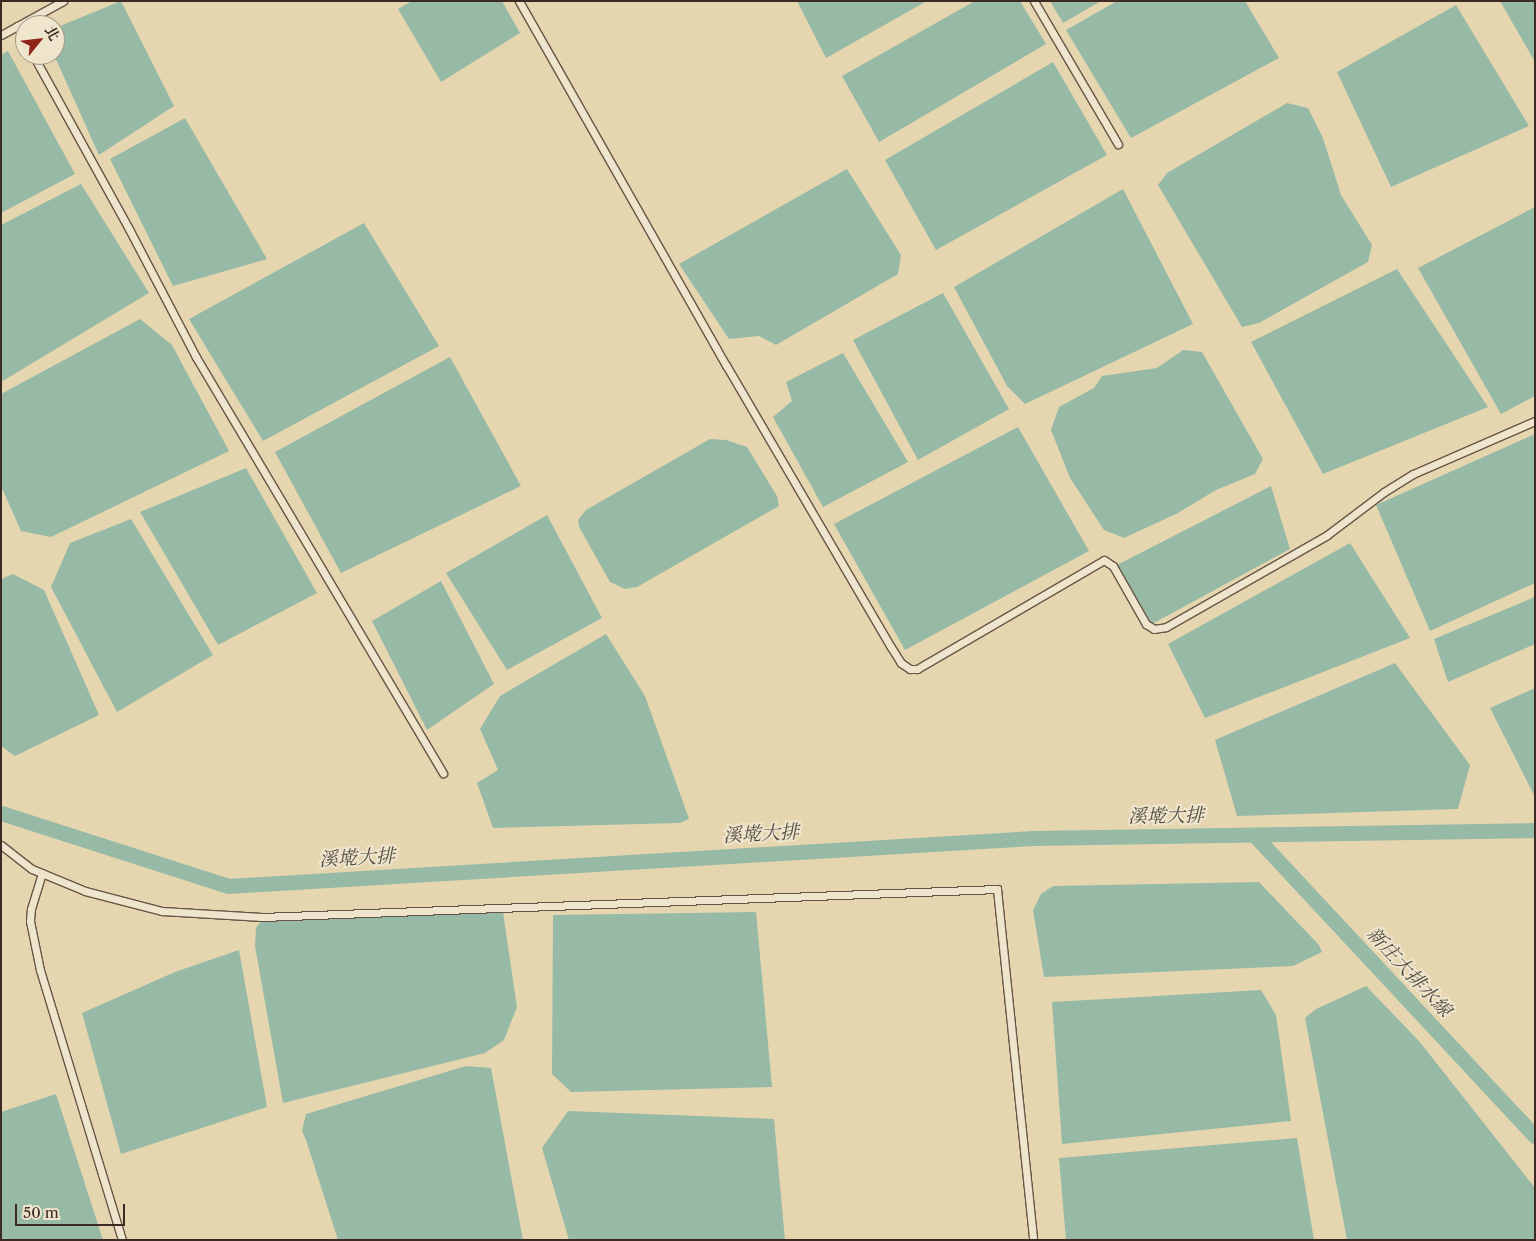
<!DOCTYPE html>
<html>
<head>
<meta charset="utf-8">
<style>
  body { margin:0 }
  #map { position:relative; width:1536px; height:1241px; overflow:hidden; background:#e6d6b0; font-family:"Libre Caslon Text","Noto Serif TC",serif }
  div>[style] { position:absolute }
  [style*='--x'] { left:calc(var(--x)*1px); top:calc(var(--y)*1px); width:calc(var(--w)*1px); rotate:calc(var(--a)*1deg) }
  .water>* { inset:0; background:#97baa6 }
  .canal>* { height:15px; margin:-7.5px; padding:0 7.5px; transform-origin:7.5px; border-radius:7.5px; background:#97baa6 }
  .roads { filter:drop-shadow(1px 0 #665546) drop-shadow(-1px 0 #665546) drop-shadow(0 1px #665546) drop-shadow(0 -1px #665546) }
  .service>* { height:7px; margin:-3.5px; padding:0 3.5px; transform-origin:3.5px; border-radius:3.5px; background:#efe4cc }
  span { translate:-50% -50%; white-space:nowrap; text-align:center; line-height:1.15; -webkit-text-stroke:4px #efe4cc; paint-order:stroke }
  .water-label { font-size:19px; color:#534e44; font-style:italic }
  .frame { position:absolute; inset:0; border:2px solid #3c2a23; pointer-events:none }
  .north { position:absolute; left:15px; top:15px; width:50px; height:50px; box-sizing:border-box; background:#efe4cc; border:1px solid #a79a88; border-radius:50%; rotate:61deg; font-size:14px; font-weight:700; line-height:20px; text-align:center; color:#3c2a23 }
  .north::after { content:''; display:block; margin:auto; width:18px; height:22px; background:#8f2418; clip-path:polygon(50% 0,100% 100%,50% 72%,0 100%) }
  .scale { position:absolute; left:15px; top:1204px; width:110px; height:22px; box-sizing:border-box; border:2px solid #3c2a23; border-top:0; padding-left:6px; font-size:15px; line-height:18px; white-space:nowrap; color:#3c2a23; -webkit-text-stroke:4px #efe4cc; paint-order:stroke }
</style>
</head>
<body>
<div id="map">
  <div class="water">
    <i style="clip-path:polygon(121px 1px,174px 106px,99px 155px,54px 55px,55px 28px)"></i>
    <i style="clip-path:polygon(412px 1px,502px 1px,520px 33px,441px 82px,398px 9px)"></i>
    <i style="clip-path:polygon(797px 1px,927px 1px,826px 58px)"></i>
    <i style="clip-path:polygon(975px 1px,1020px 1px,1046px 44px,879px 142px,842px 76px)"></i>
    <i style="clip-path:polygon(1050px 1px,1101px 1px,1063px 23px)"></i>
    <i style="clip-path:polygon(1117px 1px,1245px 1px,1279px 58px,1131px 138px,1066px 30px)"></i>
    <i style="clip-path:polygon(1500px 1px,1535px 1px,1535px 62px)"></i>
    <i style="clip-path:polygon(1456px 5px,1529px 126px,1391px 187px,1337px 72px)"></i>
    <i style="clip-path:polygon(8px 51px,75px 174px,1px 213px,1px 55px)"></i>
    <i style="clip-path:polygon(1053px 62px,1107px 155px,936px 250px,885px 160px)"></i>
    <i style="clip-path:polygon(1287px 103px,1308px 108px,1323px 138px,1341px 195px,1372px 245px,1368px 262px,1259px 323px,1242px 327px,1158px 185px,1167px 173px)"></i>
    <i style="clip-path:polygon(185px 118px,267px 259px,173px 286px,110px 159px)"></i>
    <i style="clip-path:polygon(847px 169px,901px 255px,898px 274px,776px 345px,759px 336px,729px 339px,679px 264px)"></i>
    <i style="clip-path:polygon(81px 184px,149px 293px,1px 382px,1px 225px)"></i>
    <i style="clip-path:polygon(1123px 189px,1193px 324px,1025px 404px,1007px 386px,954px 287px)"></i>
    <i style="clip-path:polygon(1535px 207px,1535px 396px,1501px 414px,1418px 268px)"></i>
    <i style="clip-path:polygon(364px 223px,439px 346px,263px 441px,189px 319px)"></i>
    <i style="clip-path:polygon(1397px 269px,1488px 407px,1323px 474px,1251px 342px)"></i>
    <i style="clip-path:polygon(943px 293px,1009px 409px,918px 460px,853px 340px)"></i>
    <i style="clip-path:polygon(140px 319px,172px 345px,229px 451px,51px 537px,21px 531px,1px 486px,1px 394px)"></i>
    <i style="clip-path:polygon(1183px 350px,1202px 352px,1263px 459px,1255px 474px,1216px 490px,1178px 513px,1124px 538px,1104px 530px,1070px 478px,1051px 430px,1059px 407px,1094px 388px,1102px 376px,1157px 368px)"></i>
    <i style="clip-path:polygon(843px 353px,908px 462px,823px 507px,773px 417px,792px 401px,786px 382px)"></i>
    <i style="clip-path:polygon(450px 357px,521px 486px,341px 573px,275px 452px)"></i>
    <i style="clip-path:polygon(1018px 427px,1089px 551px,905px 650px,834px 524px)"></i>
    <i style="clip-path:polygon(1535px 434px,1535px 583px,1430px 631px,1376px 505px)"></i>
    <i style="clip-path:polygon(710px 439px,726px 440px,747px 447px,777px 496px,779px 506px,637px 587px,625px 589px,610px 582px,579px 527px,578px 520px,586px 510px)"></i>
    <i style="clip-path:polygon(246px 468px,317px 593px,218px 645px,140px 512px)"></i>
    <i style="clip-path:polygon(1271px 486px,1290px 549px,1152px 624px,1117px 565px)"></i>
    <i style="clip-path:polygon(547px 515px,602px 618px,507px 670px,446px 573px)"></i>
    <i style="clip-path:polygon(131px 519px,213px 655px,117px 712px,51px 587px,70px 543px)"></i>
    <i style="clip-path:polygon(1350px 543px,1410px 638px,1205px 718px,1168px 644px)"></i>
    <i style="clip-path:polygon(13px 574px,44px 590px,99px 715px,15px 756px,1px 746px,1px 579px)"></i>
    <i style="clip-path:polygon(441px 581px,494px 684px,427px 730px,372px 621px)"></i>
    <i style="clip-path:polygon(1535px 597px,1535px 644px,1448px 682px,1434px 639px)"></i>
    <i style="clip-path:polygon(606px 634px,645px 696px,689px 819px,680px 823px,493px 828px,477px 783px,498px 770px,480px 729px,500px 696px)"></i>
    <i style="clip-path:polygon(1395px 663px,1470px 765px,1458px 809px,1237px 816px,1215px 740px)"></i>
    <i style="clip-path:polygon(1535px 688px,1535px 797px,1490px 708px)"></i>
    <i style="clip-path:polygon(1259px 882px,1319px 945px,1322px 952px,1293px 966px,1044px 977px,1033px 910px,1041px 894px,1053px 886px)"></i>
    <i style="clip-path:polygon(503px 912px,517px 1007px,504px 1040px,485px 1053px,283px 1103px,255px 946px,256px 928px,266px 915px)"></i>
    <i style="clip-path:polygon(756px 912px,772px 1087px,571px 1092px,552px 1074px,553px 915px)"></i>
    <i style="clip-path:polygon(239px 950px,267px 1107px,121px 1154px,82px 1013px,175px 972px)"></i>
    <i style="clip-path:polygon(1366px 986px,1419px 1041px,1535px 1188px,1535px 1240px,1347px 1240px,1305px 1018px,1316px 1009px)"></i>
    <i style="clip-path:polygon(1261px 990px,1276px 1015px,1291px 1121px,1062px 1144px,1052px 1002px)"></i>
    <i style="clip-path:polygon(466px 1066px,491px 1068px,523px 1240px,338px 1240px,306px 1140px,302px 1131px,306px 1114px)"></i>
    <i style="clip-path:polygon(56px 1094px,103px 1240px,1px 1240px,1px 1112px)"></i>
    <i style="clip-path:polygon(568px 1111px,774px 1119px,785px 1240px,569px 1240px,542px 1148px)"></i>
    <i style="clip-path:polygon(1297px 1138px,1314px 1240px,1066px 1240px,1059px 1158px)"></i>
  </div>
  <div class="canal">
    <i style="--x:1;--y:813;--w:238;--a:17.8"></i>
    <i style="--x:228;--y:886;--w:806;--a:-3.41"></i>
    <i style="--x:1033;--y:838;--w:502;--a:-0.91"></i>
    <i style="--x:1254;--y:835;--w:412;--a:47"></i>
  </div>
  <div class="roads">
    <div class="service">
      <i style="--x:519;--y:1;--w:419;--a:60.4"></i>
      <i style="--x:726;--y:365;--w:327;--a:59.7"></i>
      <i style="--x:891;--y:647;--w:19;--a:58"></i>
      <i style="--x:901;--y:663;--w:11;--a:34"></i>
      <i style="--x:910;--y:669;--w:7;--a:0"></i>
      <i style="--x:917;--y:669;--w:216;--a:-30.2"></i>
      <i style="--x:1104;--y:560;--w:11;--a:34"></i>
      <i style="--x:1113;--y:566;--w:67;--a:60.4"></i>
      <i style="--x:1146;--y:624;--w:9;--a:32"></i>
      <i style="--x:1154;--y:629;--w:12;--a:-9"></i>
      <i style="--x:1166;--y:627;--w:185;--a:-29.7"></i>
      <i style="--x:1327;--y:535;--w:71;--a:-37"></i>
      <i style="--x:1384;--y:492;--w:34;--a:-32"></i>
      <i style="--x:1413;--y:474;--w:133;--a:-23.5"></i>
      <i style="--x:1034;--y:1;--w:166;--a:59.6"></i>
      <i style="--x:17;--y:26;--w:16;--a:60"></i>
      <i style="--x:1;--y:35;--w:71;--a:-28.7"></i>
      <i style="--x:33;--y:55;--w:199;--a:61.1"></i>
      <i style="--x:129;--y:229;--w:144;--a:62.4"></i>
      <i style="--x:196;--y:357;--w:484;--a:59.3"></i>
      <i style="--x:1;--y:845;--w:39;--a:38"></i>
      <i style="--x:32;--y:869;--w:57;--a:22.5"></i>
      <i style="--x:85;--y:891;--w:80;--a:14.6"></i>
      <i style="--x:162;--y:911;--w:100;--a:3.4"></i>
      <i style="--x:262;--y:917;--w:736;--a:-2.18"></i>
      <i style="--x:997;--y:889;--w:353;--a:84.1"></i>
      <i style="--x:42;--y:873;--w:38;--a:107"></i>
      <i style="--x:31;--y:909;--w:12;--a:95"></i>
      <i style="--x:30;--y:921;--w:50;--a:78.5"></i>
      <i style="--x:40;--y:970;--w:282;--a:73.1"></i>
    </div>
  </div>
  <div class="water-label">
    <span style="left:1166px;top:816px;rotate:-1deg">溪墘大排</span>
    <span style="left:761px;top:834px;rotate:-3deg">溪墘大排</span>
    <span style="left:357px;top:858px;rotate:-3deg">溪墘大排</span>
    <span style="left:1409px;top:972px;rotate:47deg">新庄大排水線</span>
  </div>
  <div class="frame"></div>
  <div class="north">北</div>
  <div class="scale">50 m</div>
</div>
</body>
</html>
